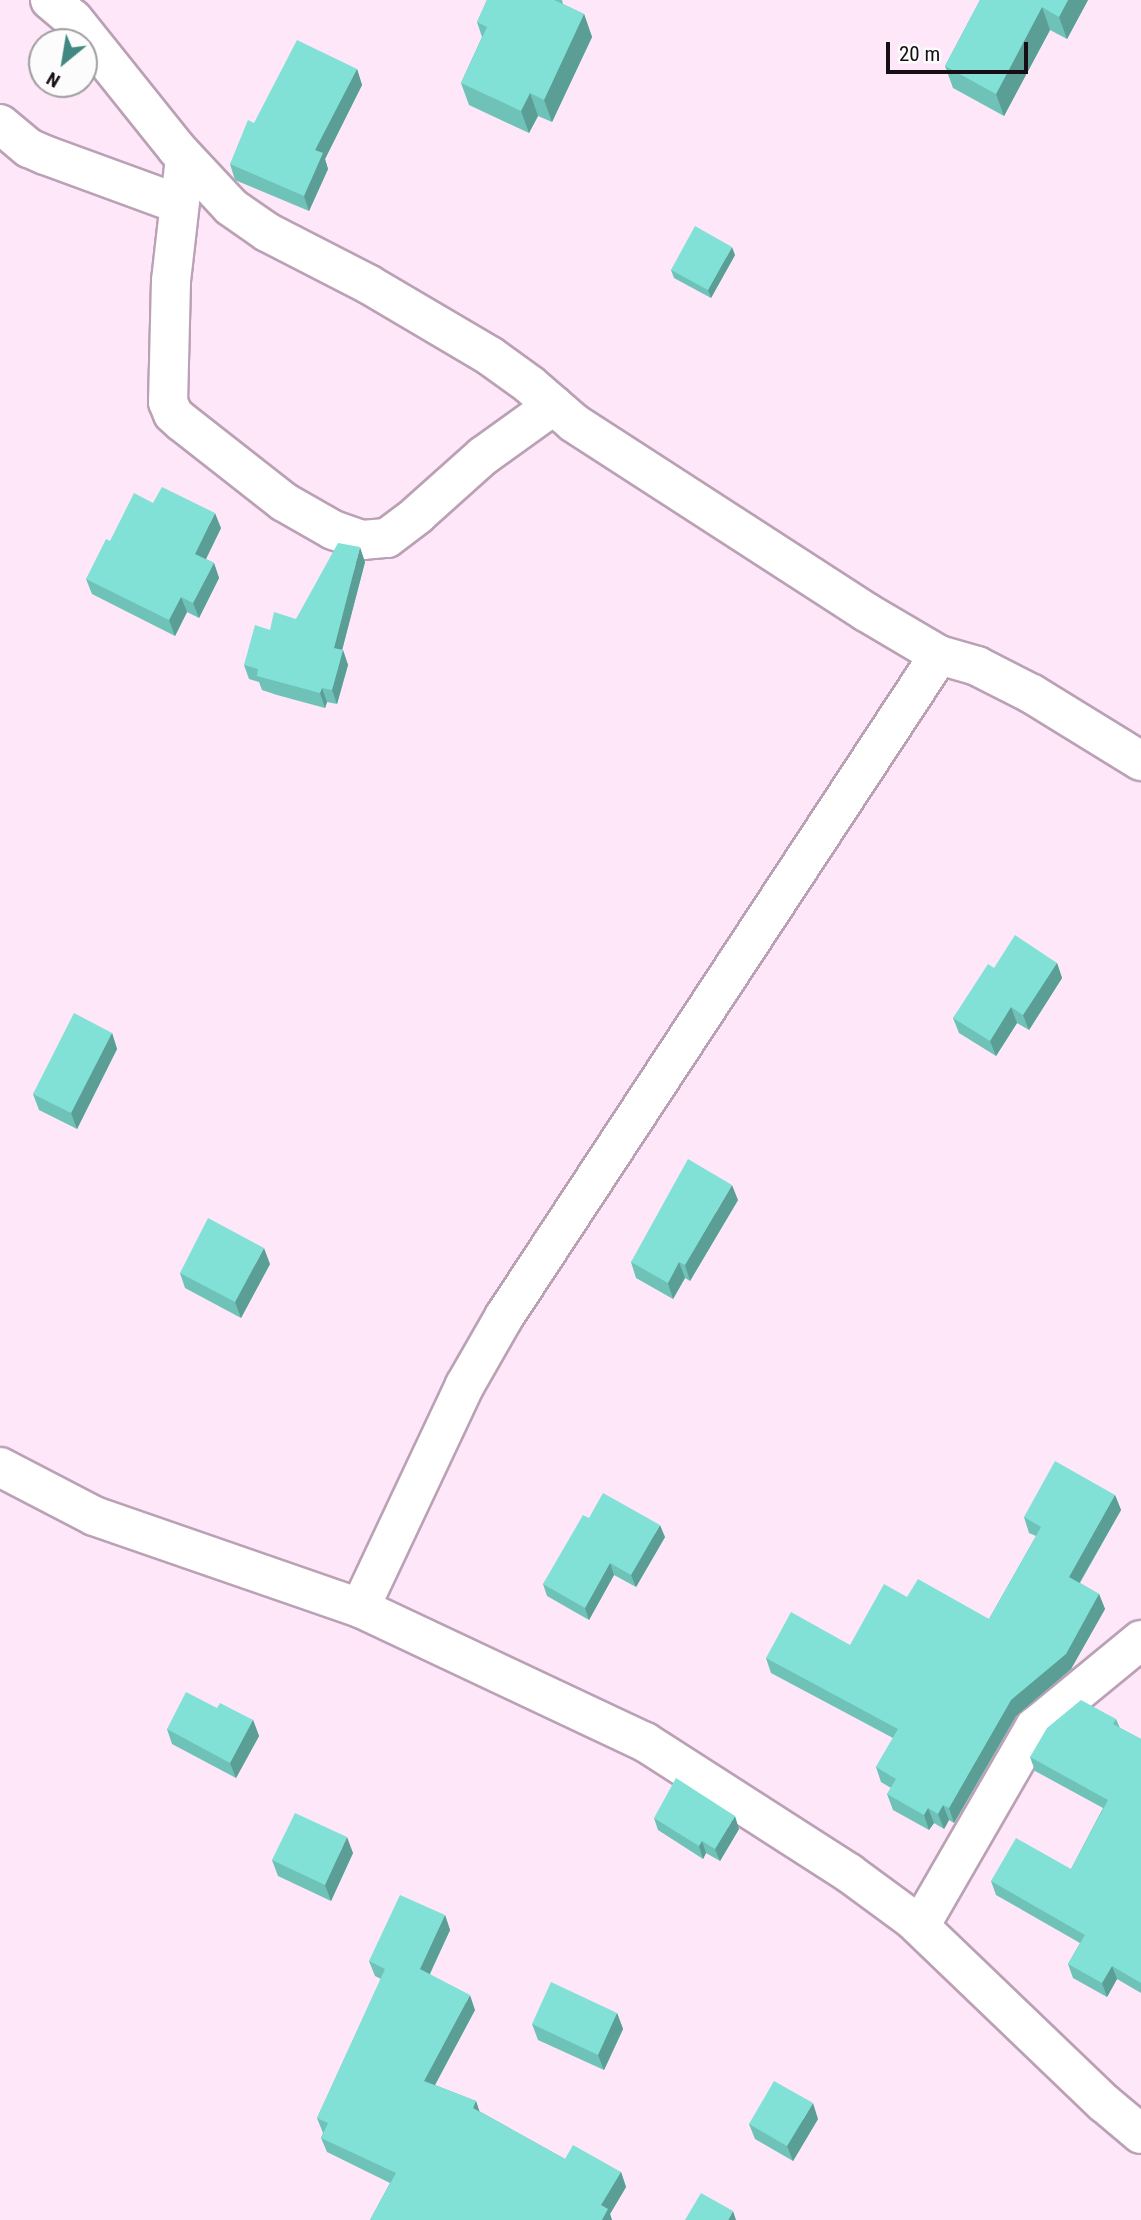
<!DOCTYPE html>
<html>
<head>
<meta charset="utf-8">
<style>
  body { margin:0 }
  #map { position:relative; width:1141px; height:2220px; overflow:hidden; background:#fde7f8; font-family:"Roboto Condensed",sans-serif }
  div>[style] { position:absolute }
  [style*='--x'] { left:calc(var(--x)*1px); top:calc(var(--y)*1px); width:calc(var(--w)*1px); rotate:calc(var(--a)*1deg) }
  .roads { filter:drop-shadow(2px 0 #bba1b5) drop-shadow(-2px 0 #bba1b5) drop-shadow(0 2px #bba1b5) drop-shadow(0 -2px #bba1b5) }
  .minor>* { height:38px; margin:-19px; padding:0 19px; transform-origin:19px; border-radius:19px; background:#fff }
  .wall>* { inset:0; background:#6fc2b8 }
  .shaded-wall>* { inset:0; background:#5a9e96 }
  .building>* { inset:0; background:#81e1d6 }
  span { translate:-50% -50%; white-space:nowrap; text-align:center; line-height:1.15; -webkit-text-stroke:7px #fcfcfc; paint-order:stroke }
  .north { position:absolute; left:28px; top:28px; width:70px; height:70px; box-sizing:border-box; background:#fcfcfc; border:2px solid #a09da0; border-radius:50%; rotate:210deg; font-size:19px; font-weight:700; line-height:28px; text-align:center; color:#170e15 }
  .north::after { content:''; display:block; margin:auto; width:24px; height:32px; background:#418880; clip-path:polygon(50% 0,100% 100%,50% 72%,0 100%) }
  .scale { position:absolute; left:886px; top:42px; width:142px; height:32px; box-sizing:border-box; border:4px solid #170e15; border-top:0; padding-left:9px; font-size:21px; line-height:24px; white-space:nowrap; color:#170e15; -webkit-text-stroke:5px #fcfcfc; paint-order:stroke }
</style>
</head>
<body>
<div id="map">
  <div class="roads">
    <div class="minor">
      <i style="--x:50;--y:0;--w:30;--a:40"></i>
      <i style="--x:73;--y:19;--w:166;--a:51.3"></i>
      <i style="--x:177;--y:149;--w:79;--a:47"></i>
      <i style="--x:231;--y:207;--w:44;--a:34.8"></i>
      <i style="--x:267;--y:232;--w:114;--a:27.2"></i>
      <i style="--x:368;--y:284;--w:142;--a:30.5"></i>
      <i style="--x:490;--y:356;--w:49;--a:35.9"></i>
      <i style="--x:530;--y:385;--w:58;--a:40.8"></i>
      <i style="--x:574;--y:423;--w:348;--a:32.9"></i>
      <i style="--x:866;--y:612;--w:85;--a:30.5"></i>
      <i style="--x:939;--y:655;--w:40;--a:16"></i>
      <i style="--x:977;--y:666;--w:62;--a:27"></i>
      <i style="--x:1032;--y:694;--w:128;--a:31.6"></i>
      <i style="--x:0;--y:124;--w:38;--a:40"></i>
      <i style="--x:29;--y:148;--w:17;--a:24"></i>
      <i style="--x:45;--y:155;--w:143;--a:20.1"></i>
      <i style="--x:185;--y:158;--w:124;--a:96.5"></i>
      <i style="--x:171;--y:281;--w:121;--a:91.4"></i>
      <i style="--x:168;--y:402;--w:13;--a:67"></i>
      <i style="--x:173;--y:414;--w:12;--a:42"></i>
      <i style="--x:182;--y:422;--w:130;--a:38.1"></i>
      <i style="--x:284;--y:502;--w:56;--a:29.7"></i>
      <i style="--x:333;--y:530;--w:31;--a:19"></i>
      <i style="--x:362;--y:540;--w:25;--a:-5"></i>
      <i style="--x:387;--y:538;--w:38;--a:-37"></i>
      <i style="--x:417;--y:515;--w:89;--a:-41.8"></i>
      <i style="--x:483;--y:456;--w:87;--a:-35.7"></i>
      <i style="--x:0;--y:1467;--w:106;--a:27.5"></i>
      <i style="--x:94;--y:1516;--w:281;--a:19.1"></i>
      <i style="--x:360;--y:1608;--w:315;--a:25.2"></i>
      <i style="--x:645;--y:1742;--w:242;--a:32.7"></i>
      <i style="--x:849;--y:1873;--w:79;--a:36.3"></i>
      <i style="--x:913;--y:1920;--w:265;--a:43.8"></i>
      <i style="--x:1104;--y:2103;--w:48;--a:40"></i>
      <i style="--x:360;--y:1608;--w:246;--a:-64.8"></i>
      <i style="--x:465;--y:1385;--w:78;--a:-60.2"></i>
      <i style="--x:504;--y:1317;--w:792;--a:-56.69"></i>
      <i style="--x:920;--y:1926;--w:230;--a:-60"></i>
      <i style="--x:1035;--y:1727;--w:137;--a:-39.4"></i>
    </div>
  </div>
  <div class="wall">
    <i style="clip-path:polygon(487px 0,562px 0,563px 4px,584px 14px,592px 37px,552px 122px,538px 116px,529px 133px,469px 105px,461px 83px,482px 37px,477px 22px)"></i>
    <i style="clip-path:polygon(980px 0,1088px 0,1067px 39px,1050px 30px,1004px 116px,953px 88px,945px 66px)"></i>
    <i style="clip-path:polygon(357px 69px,362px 85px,325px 159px,328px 169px,309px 211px,235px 180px,230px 164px,254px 123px)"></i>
    <i style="clip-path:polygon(735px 255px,711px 298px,674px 278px,671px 270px)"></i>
    <i style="clip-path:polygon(153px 503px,221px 528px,206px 559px,214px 563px,219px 578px,199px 618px,187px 612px,175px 636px,92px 594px,86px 579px)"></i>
    <i style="clip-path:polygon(365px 562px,342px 650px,343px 650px,348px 665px,337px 704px,327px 702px,325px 708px,277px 695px,262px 690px,259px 682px,249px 679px,244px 665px,270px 630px,296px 619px)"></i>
    <i style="clip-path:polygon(1057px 963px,1062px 978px,1029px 1030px,1017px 1023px,996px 1056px,959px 1033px,953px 1018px,994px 968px)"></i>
    <i style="clip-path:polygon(112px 1033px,117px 1049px,77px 1129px,39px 1110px,33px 1094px)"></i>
    <i style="clip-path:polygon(738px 1200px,690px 1281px,685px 1278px,673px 1299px,636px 1278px,631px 1262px)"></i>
    <i style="clip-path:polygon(270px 1264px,241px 1318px,185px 1288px,180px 1273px)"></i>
    <i style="clip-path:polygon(1115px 1495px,1121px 1510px,1080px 1583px,1099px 1594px,1105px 1609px,1071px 1669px,1016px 1716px,954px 1823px,949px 1820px,944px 1829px,934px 1823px,929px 1830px,893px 1810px,887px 1794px,891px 1788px,881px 1782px,876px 1767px,893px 1738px,771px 1673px,766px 1658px,850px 1645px,907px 1597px,989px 1619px,1036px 1536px,1029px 1533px,1024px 1517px)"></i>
    <i style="clip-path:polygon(589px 1518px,665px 1537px,636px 1587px,614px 1575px,589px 1620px,547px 1596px,543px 1584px)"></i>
    <i style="clip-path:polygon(217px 1708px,253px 1720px,259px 1736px,236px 1778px,172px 1744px,167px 1729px)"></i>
    <i style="clip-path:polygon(1116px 1719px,1120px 1728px,1141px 1739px,1141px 1993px,1117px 1979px,1107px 1997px,1073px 1978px,1068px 1964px,1080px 1943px,996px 1895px,991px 1881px,1071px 1869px,1103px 1808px,1035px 1771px,1030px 1757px)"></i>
    <i style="clip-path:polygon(654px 1818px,739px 1829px,720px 1861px,706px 1853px,703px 1859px,658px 1830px)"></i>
    <i style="clip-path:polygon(353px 1853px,331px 1901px,278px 1876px,272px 1860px)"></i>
    <i style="clip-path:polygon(445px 1915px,450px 1930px,430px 1974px,475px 2010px,435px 2085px,476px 2101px,479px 2111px,565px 2159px,621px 2172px,626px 2187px,610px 2214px,612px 2220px,370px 2220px,390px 2183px,327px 2152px,321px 2138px,323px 2133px,317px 2118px,381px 1979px,375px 1976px,369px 1961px)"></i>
    <i style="clip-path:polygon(617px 2013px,623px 2029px,604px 2070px,538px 2040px,532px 2024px)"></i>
    <i style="clip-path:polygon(818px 2119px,793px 2161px,755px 2139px,749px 2124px)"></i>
  </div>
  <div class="shaded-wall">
    <i style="clip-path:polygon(1068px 0,1088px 0,1067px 39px,1059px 17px)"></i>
    <i style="clip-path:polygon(1042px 7px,1050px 30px,1004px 116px,996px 94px)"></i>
    <i style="clip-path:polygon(584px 14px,592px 37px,552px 122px,544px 100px)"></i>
    <i style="clip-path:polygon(357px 69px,362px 85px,325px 159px,328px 169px,309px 211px,304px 196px,315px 150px)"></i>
    <i style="clip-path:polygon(530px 93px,538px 116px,529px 133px,521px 111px)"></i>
    <i style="clip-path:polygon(732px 247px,735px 255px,711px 298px,708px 290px)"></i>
    <i style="clip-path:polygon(215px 513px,221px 528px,201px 569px,195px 554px)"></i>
    <i style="clip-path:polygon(360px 547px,365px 562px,339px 662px,334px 648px)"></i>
    <i style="clip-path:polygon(214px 563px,219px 578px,199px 618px,193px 603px)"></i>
    <i style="clip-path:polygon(181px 597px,187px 612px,175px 636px,169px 620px)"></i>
    <i style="clip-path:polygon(343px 650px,348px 665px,337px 704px,332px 690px)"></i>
    <i style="clip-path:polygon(322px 688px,327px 702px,325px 708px,320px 693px)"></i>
    <i style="clip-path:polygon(1057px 963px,1062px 978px,1029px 1030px,1023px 1015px)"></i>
    <i style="clip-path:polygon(1011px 1007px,1017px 1023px,996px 1056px,990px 1041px)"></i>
    <i style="clip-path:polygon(112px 1033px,117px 1049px,77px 1129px,71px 1113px)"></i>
    <i style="clip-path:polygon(732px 1185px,738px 1200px,690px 1281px,685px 1265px)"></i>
    <i style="clip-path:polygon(264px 1248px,270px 1264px,241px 1318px,235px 1302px)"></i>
    <i style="clip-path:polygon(679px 1262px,685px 1278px,673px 1299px,668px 1283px)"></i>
    <i style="clip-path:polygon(1115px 1495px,1121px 1510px,1074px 1592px,1069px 1577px)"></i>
    <i style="clip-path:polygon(660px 1525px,665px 1537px,636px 1587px,631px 1575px)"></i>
    <i style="clip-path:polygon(610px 1563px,614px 1575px,589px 1620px,585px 1608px)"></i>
    <i style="clip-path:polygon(1099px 1594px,1105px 1609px,1071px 1669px,1016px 1716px,954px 1823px,949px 1808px,1011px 1700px)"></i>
    <i style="clip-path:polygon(253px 1720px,259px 1736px,236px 1778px,230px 1763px)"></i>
    <i style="clip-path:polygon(943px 1805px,949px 1820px,944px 1829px,938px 1814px)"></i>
    <i style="clip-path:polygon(928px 1808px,934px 1823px,929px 1830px,924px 1815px)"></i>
    <i style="clip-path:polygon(735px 1816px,739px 1829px,720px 1861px,715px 1849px)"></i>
    <i style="clip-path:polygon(347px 1837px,353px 1853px,331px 1901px,325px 1885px)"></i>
    <i style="clip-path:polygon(702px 1841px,706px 1853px,703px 1859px,699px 1846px)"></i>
    <i style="clip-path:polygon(445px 1915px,450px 1930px,425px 1984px,420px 1969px)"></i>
    <i style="clip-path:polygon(1112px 1966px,1117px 1979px,1107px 1997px,1102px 1983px)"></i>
    <i style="clip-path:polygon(470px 1995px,475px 2010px,429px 2096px,424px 2081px)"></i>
    <i style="clip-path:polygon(617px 2013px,623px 2029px,604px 2070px,598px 2055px)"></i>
    <i style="clip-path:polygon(476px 2101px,481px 2116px,473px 2108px)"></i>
    <i style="clip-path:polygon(813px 2103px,818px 2119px,793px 2161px,787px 2146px)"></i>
    <i style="clip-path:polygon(621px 2172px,626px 2187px,610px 2214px,612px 2220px,602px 2220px,601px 2205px)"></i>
    <i style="clip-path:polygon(733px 2211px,736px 2220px,728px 2220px)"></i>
  </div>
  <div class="building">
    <i style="clip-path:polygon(487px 0,554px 0,584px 14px,544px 100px,530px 93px,521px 111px,461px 83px,487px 27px,477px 22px)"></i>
    <i style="clip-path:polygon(980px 0,1068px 0,1059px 17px,1042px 7px,996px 94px,945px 66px)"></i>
    <i style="clip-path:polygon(297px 40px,357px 69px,315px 150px,323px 153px,304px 196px,230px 164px,248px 120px,254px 123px)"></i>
    <i style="clip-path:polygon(695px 226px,732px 247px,708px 290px,671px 270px)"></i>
    <i style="clip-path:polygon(162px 487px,215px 513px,195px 554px,214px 563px,193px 603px,181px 597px,169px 620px,86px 579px,106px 539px,110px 541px,134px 493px,153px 503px)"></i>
    <i style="clip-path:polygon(338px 543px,360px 547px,334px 648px,343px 650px,332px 690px,322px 688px,320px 693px,257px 676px,258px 669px,244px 665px,255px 625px,270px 630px,274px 612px,296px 619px)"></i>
    <i style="clip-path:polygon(1015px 935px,1057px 963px,1023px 1015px,1011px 1007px,990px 1041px,953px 1018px,988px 964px,994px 968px)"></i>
    <i style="clip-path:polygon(74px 1013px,112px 1033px,71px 1113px,33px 1094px)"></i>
    <i style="clip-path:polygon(688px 1159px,732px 1185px,685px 1265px,679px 1262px,668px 1283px,631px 1262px)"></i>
    <i style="clip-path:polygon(208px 1218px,264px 1248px,235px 1302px,180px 1273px)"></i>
    <i style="clip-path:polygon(1055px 1461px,1115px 1495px,1069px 1577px,1099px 1594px,1066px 1654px,1011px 1700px,949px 1808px,943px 1805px,938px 1814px,928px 1808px,924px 1815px,887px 1794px,896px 1779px,876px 1767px,898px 1729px,766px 1658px,791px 1612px,850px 1645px,884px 1584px,907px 1597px,918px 1579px,989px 1619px,1041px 1527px,1024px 1517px)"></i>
    <i style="clip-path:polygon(603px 1493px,660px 1525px,631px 1575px,610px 1563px,585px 1608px,543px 1584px,583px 1515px,589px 1518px)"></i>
    <i style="clip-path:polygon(186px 1692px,217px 1708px,220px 1703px,253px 1720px,230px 1763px,167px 1729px)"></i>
    <i style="clip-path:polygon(1081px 1700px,1116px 1719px,1113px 1724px,1141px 1739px,1141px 1983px,1112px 1966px,1102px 1983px,1068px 1964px,1085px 1935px,991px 1881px,1016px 1838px,1071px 1869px,1108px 1800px,1030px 1757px,1047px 1728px)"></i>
    <i style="clip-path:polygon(676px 1778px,735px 1816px,715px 1849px,702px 1841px,699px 1846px,654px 1818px)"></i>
    <i style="clip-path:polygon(295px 1813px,347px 1837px,325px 1885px,272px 1860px)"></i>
    <i style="clip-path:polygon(400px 1895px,445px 1915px,420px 1969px,470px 1995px,424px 2081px,476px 2101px,473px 2108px,565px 2159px,573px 2145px,621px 2172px,601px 2205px,608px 2209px,602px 2220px,370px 2220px,396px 2173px,321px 2138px,328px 2123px,317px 2118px,385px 1969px,369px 1961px)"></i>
    <i style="clip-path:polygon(551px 1982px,617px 2013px,598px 2055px,532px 2024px)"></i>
    <i style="clip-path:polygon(774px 2081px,813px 2103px,787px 2146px,749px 2124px)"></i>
    <i style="clip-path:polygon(701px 2193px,733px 2211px,728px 2220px,685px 2220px)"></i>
  </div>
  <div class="north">N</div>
  <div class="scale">20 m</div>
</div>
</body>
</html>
